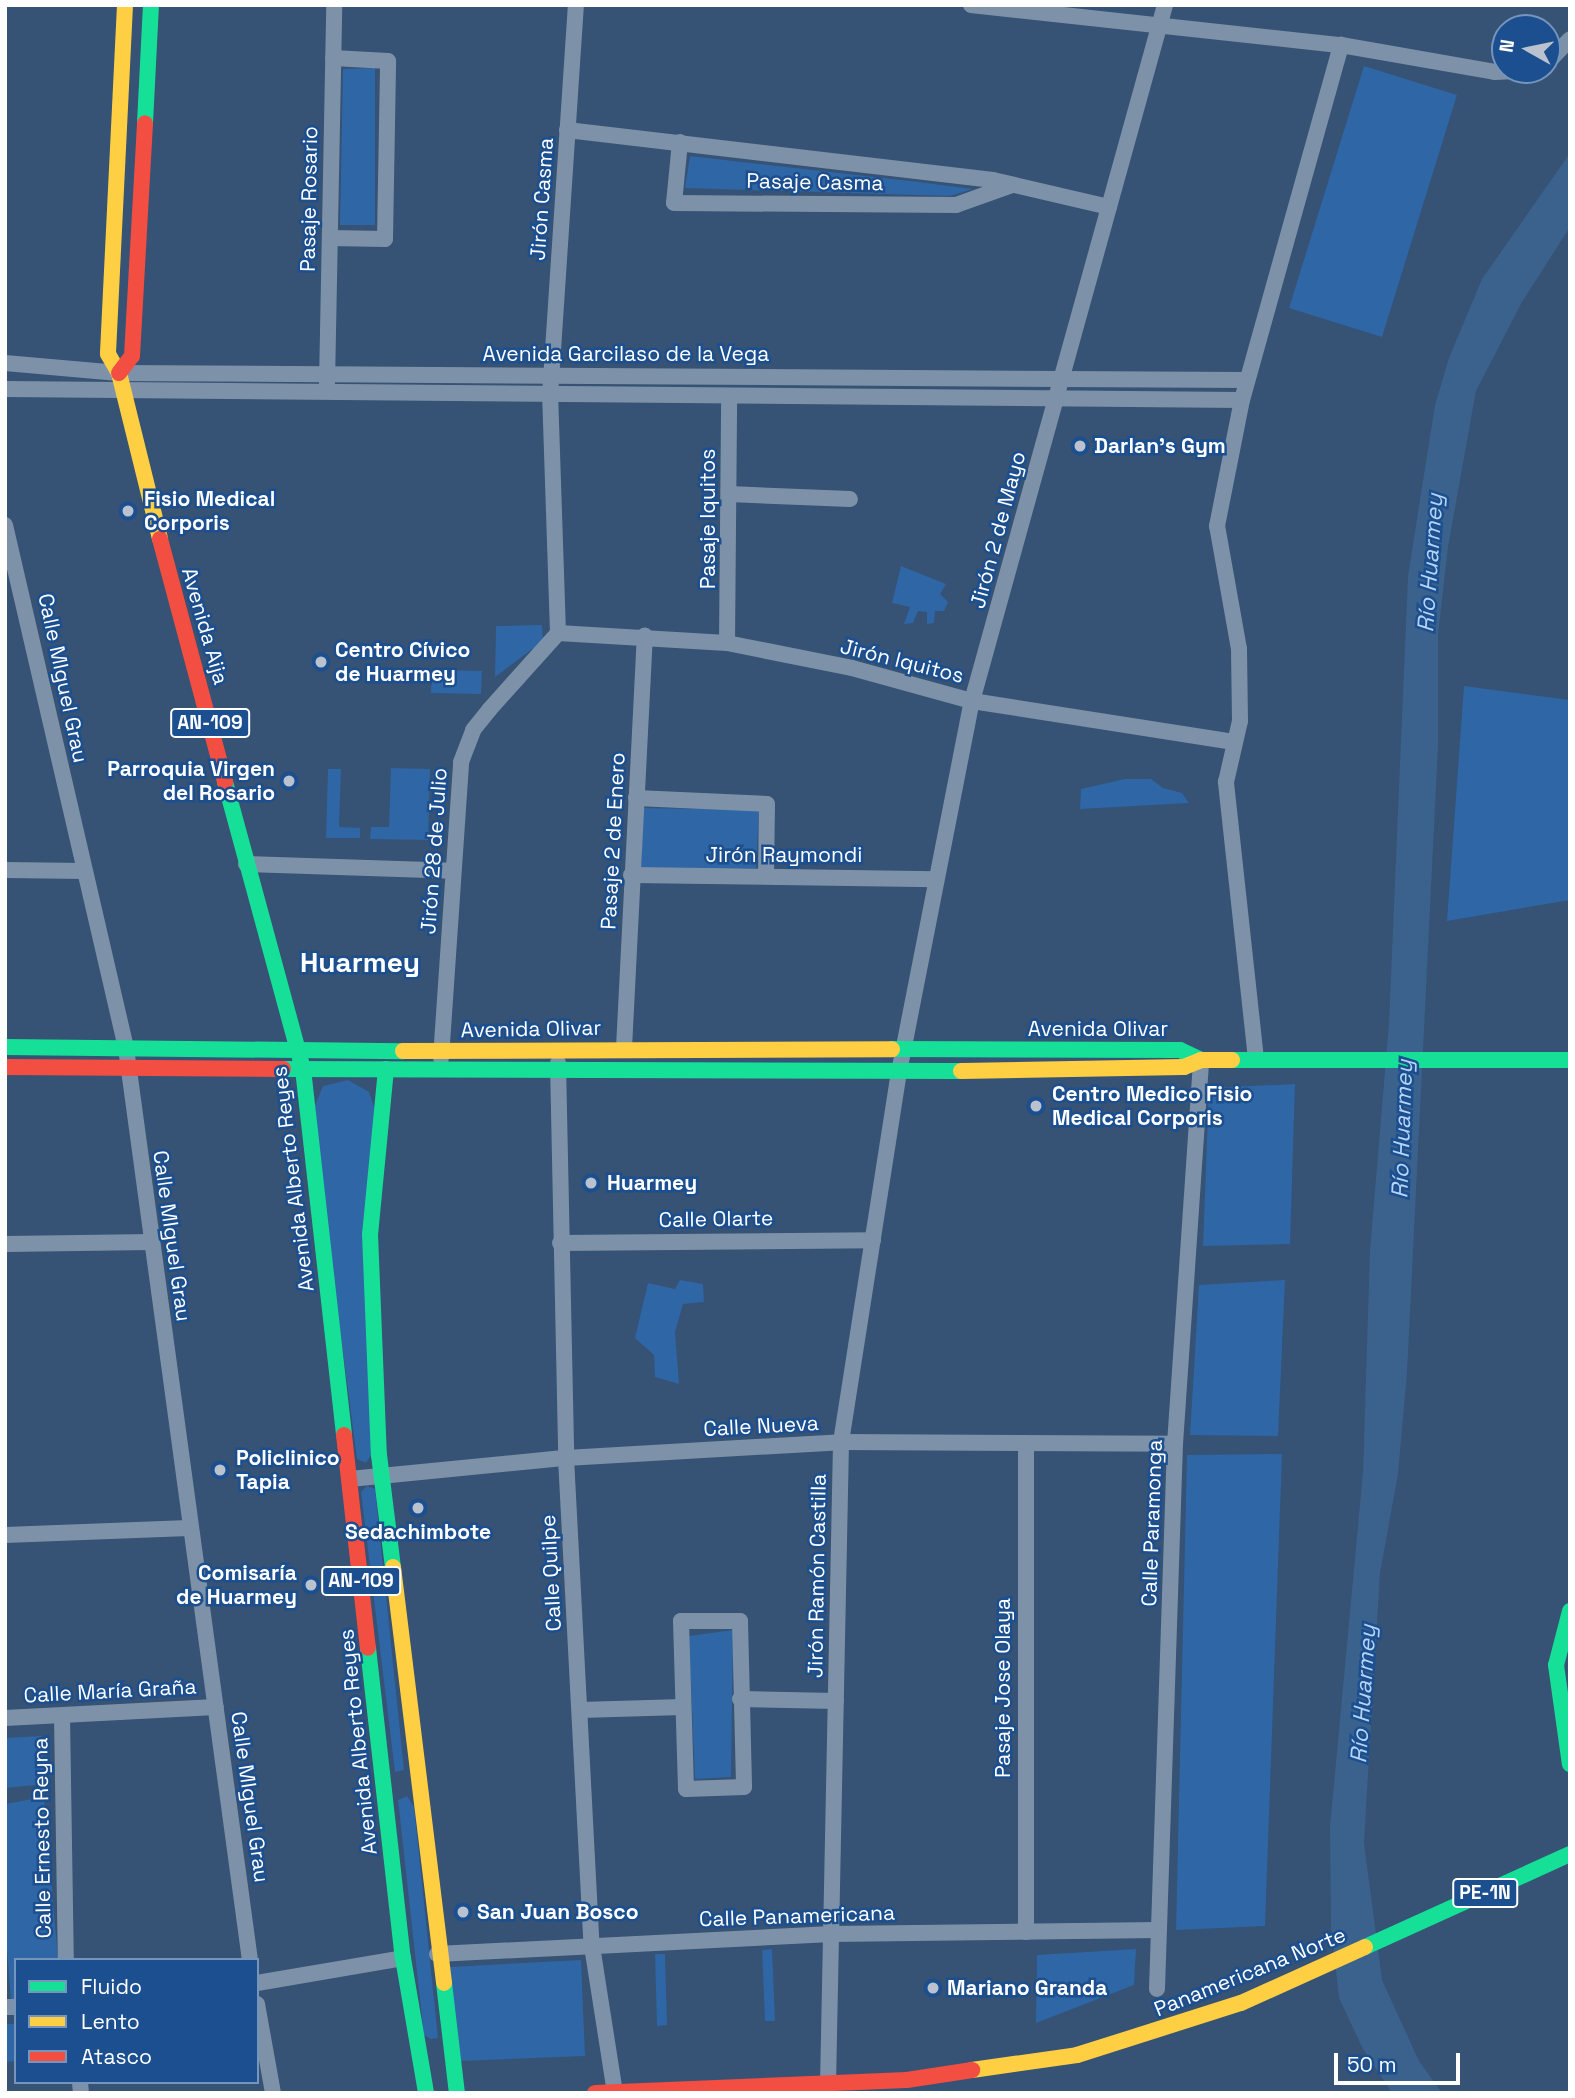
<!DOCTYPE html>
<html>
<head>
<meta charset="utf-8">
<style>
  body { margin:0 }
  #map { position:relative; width:1575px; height:2098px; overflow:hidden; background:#365274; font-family:"Space Grotesk",sans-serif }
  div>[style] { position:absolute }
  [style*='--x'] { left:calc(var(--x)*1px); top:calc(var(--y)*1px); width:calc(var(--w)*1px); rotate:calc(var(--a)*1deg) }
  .green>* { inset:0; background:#2f66a5 }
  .water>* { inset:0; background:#3b618d }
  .street>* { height:16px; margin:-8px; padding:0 8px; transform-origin:8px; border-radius:8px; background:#7d92a8 }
  .fast>* { height:16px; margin:-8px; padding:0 8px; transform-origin:8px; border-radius:8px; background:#16e098 }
  .slow>* { height:16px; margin:-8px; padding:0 8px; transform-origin:8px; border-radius:8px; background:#ffcf43 }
  .jam>* { height:16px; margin:-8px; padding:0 8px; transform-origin:8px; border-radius:8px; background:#f24e42 }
  .dots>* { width:19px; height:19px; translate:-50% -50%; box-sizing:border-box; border:4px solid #1b4f8f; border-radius:50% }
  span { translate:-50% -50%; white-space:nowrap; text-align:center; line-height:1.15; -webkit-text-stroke:5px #1b4f8f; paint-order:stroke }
  .shield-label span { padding:2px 5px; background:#1b4f8f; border:2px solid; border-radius:5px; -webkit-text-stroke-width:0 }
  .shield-label { font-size:19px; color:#fff; font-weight:700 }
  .street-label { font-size:21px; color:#fff }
  .poi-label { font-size:21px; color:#fff; font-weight:700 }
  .left { translate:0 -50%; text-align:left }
  .right { translate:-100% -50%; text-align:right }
  .water-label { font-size:23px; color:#b5d3f5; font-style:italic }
  .district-label { font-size:28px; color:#fff; font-weight:700 }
  .frame { position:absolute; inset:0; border:7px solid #fff; pointer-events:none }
  .legend { position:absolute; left:14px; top:1958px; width:245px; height:126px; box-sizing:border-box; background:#1b4f8f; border:2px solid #7695bc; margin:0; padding:9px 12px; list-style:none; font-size:21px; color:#fff }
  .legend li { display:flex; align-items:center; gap:14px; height:35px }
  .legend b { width:35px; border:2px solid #7695bc }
  .north { position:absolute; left:1491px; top:14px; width:70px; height:70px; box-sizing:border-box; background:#1b4f8f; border:2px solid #7695bc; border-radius:50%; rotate:279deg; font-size:19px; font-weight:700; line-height:28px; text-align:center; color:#fff }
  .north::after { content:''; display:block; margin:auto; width:24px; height:32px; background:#b9c2ce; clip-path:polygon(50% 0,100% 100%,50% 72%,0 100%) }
  .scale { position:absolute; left:1334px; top:2053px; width:126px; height:32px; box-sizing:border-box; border:4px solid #fff; border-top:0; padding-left:9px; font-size:21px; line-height:24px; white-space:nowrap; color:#fff; -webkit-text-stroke:5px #1b4f8f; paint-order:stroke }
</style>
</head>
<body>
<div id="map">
  <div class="green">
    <i style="clip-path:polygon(1364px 66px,1457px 95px,1382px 337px,1289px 308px)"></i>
    <i style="clip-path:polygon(375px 68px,375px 225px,340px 225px,343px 69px)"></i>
    <i style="clip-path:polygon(690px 156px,910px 181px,973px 189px,950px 196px,685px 188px)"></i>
    <i style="clip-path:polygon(901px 566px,946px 584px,940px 594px,948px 602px,944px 611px,935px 611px,934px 623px,927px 624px,927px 612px,918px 611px,913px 623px,904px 624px,910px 607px,892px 603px)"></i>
    <i style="clip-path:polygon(542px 625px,543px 641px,495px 677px,496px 626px)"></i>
    <i style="clip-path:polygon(432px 670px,482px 671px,481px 694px,431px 693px)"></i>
    <i style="clip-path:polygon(1464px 686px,1570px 700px,1570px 900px,1447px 921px)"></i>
    <i style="clip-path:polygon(391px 768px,430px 769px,428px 840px,370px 839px,371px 827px,389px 827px)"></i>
    <i style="clip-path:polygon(328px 769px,341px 769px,339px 827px,360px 828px,360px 838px,326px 838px)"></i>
    <i style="clip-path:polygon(1125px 779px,1151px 779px,1163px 788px,1182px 793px,1189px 803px,1080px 809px,1081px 789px)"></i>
    <i style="clip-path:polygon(643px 808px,759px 810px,756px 868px,641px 870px)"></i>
    <i style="clip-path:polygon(348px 1080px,369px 1092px,374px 1107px,371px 1455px,366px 1463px,357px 1459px,312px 1113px,323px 1086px)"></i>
    <i style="clip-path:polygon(1295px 1084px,1290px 1244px,1203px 1246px,1209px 1088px)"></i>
    <i style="clip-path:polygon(680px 1280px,703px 1284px,704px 1302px,683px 1304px,675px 1332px,679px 1384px,655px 1377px,654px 1355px,635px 1338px,648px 1283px,675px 1289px)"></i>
    <i style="clip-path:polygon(1285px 1280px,1278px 1436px,1190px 1435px,1199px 1285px)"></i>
    <i style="clip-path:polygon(1282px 1454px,1265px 1926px,1176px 1930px,1187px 1455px)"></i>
    <i style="clip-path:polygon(367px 1486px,375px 1489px,404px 1770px,395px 1772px,361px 1492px)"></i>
    <i style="clip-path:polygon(733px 1630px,731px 1777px,695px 1779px,689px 1636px)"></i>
    <i style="clip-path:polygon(41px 1736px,46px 1784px,5px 1788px,5px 1738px)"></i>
    <i style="clip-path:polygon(407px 1796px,414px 1807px,438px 2038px,431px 2039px,424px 2035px,398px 1800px)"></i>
    <i style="clip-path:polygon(44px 1797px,58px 1960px,16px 1960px,16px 2000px,11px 2000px,5px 1924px,5px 1804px)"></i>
    <i style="clip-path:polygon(772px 1949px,775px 2021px,765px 2021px,762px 1950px)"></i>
    <i style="clip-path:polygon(1136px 1949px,1134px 1985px,1036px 2023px,1037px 1955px)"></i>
    <i style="clip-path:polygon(655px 1954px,665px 1954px,667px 2025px,657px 2026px)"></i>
    <i style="clip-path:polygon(581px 1960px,585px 2056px,461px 2061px,449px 1967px)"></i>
    <i style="clip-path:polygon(5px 2024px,16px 2024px,16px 2061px,5px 2062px)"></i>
  </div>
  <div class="water">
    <i style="clip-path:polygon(1570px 153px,1570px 227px,1522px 302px,1476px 391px,1448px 547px,1438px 635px,1438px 747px,1407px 1373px,1398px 1474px,1380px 1573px,1364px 1843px,1382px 1980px,1419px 2061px,1442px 2093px,1392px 2093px,1363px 2049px,1339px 1998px,1331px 1926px,1330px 1827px,1363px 1472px,1370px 1250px,1389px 1023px,1408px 576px,1435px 405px,1449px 358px,1482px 279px)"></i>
  </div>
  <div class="street">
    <i style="--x:971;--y:5;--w:372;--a:6.2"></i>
    <i style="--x:1341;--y:45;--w:156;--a:9.9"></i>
    <i style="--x:1495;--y:72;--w:33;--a:-3"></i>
    <i style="--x:1547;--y:63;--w:33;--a:-46"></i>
    <i style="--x:567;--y:130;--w:429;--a:6.7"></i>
    <i style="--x:993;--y:180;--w:119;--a:13.1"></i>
    <i style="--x:680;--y:142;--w:61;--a:95.6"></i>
    <i style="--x:674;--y:203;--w:282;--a:0.4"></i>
    <i style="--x:956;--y:205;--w:59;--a:-19.7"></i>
    <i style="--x:330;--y:238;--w:55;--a:1"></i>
    <i style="--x:385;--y:239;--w:178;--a:-89"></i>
    <i style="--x:388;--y:61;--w:55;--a:-176.9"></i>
    <i style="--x:5;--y:363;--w:114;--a:5"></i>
    <i style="--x:119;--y:373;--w:1128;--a:0.36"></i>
    <i style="--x:327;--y:384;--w:379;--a:-88.9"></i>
    <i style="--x:5;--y:389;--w:1237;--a:0.51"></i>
    <i style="--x:729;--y:494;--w:121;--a:2.4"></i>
    <i style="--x:5;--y:525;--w:537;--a:76.97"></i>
    <i style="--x:126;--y:1048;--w:920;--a:82.26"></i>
    <i style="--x:558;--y:633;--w:169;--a:3.4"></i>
    <i style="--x:727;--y:643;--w:127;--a:11.3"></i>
    <i style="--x:852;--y:668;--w:124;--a:15.4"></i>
    <i style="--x:972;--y:701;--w:265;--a:8.9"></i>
    <i style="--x:558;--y:633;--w:238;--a:-91.9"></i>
    <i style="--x:550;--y:395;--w:391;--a:-86.2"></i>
    <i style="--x:727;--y:643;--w:247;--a:-89.5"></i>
    <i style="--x:636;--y:798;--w:131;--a:2.6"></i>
    <i style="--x:767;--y:804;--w:72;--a:90.8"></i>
    <i style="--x:246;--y:864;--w:206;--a:1.9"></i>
    <i style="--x:5;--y:870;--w:79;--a:0.7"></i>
    <i style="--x:631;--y:875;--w:305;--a:0.8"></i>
    <i style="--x:624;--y:1048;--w:413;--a:-87.1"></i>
    <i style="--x:441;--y:1058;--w:297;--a:-86.1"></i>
    <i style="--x:461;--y:762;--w:34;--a:-69"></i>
    <i style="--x:473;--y:730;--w:26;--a:-51"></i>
    <i style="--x:489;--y:710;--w:103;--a:-48.1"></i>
    <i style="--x:1256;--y:1059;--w:279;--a:-96.2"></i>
    <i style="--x:1226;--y:782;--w:63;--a:-77.1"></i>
    <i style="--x:1240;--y:721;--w:72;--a:-90.8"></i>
    <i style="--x:1239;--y:649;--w:125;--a:-100.1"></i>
    <i style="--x:1217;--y:526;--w:128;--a:-78.8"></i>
    <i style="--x:1242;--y:400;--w:369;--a:-74.4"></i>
    <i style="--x:558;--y:1063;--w:395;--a:88.8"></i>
    <i style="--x:566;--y:1458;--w:489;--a:87"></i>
    <i style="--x:592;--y:1946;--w:149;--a:81.1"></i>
    <i style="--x:560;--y:1243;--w:313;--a:-0.5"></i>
    <i style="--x:5;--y:1244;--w:147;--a:-0.8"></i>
    <i style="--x:1026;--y:1443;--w:489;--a:90"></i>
    <i style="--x:350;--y:1479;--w:217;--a:-5.6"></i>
    <i style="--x:566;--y:1458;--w:275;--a:-3.3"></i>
    <i style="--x:841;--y:1442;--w:334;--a:0.3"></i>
    <i style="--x:5;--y:1535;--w:184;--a:-2.2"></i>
    <i style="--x:681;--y:1621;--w:59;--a:0"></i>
    <i style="--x:740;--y:1621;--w:166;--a:88.6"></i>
    <i style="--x:744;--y:1787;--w:58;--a:178"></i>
    <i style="--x:686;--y:1789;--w:168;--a:-91.7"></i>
    <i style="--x:740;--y:1699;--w:96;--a:1.2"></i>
    <i style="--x:580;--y:1710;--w:103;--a:-1.7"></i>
    <i style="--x:62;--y:1716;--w:244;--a:89.1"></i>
    <i style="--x:5;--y:1718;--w:211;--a:-3"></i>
    <i style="--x:437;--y:1954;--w:395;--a:-2.9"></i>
    <i style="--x:831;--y:1934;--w:327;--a:-0.7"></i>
    <i style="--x:257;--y:1983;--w:148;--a:-9.7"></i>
    <i style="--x:1157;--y:1989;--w:545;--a:-88.11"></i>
    <i style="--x:1175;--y:1444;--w:385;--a:-86.1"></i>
    <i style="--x:257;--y:2004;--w:90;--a:79.8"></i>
    <i style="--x:5;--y:2007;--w:11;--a:0"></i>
    <i style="--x:80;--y:2082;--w:11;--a:85"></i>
    <i style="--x:828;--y:2085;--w:643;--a:-88.84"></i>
    <i style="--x:841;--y:1442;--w:375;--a:-81.1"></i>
    <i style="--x:899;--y:1072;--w:378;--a:-78.9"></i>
    <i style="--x:972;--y:701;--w:722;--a:-74.5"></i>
  </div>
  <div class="fast">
    <i style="--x:145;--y:123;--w:118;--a:-87.1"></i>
    <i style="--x:225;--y:782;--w:297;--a:74.8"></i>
    <i style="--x:303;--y:1069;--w:368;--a:83.6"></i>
    <i style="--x:5;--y:1047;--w:398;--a:0.6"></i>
    <i style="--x:892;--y:1049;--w:288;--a:0.2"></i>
    <i style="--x:1180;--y:1050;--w:23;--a:25"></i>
    <i style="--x:1232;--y:1060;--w:338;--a:0"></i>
    <i style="--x:283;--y:1069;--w:678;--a:0.17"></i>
    <i style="--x:386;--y:1069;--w:166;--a:95.5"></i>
    <i style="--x:370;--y:1234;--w:221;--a:87.7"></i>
    <i style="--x:379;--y:1455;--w:113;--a:82.9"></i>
    <i style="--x:1570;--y:1611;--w:56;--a:104.5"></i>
    <i style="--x:1556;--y:1665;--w:100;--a:82"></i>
    <i style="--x:368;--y:1648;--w:312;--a:83.6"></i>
    <i style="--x:403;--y:1958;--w:137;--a:80.3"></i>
    <i style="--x:1365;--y:1947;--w:225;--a:-24.4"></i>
    <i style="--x:444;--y:1983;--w:111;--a:83.3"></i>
  </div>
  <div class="slow">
    <i style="--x:125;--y:5;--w:349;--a:92.8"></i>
    <i style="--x:108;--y:354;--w:22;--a:60"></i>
    <i style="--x:119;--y:373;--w:171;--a:76.1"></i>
    <i style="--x:403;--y:1051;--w:489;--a:-0.2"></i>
    <i style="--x:961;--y:1071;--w:223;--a:-1"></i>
    <i style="--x:1184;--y:1067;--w:18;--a:-22"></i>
    <i style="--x:1201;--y:1060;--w:31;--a:0"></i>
    <i style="--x:393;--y:1567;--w:419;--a:83"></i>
    <i style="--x:972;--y:2070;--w:106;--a:-8.1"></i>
    <i style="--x:1077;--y:2055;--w:172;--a:-17.6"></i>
    <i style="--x:1241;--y:2003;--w:136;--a:-24.3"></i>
  </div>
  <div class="jam">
    <i style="--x:119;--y:373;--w:21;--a:-53"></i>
    <i style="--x:132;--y:356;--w:233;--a:-86.8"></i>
    <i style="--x:160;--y:539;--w:252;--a:75"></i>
    <i style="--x:5;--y:1067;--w:278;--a:0.4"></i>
    <i style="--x:344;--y:1435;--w:214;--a:83.6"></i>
    <i style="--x:595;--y:2093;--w:312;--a:-2.4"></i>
    <i style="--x:907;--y:2080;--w:66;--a:-8.7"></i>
  </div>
  <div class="dots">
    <i style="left:1080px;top:446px;background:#b9c2ce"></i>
    <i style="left:128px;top:511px;background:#b9c2ce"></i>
    <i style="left:321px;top:662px;background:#b9c2ce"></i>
    <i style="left:289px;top:781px;background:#b9c2ce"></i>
    <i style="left:1036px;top:1106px;background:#b9c2ce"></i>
    <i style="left:591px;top:1183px;background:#b9c2ce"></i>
    <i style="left:220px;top:1470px;background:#b9c2ce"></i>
    <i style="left:418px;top:1508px;background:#b9c2ce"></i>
    <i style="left:311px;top:1585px;background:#b9c2ce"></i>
    <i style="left:463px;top:1912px;background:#b9c2ce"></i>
    <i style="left:933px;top:1988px;background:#b9c2ce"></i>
  </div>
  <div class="shield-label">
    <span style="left:210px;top:723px">AN-109</span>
    <span style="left:361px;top:1581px">AN-109</span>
    <span style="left:1485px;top:1893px">PE-1N</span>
  </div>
  <div class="street-label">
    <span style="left:815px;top:182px;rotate:1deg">Pasaje Casma</span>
    <span style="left:309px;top:199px;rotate:-89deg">Pasaje Rosario</span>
    <span style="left:542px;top:199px;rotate:-86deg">Jirón Casma</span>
    <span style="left:626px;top:354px">Avenida Garcilaso de la Vega</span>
    <span style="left:708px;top:519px;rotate:-90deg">Pasaje Iquitos</span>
    <span style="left:998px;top:530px;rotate:-75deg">Jirón 2 de Mayo</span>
    <span style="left:205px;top:626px;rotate:74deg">Avenida Aija</span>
    <span style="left:902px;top:661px;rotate:14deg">Jirón Iquitos</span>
    <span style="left:63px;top:678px;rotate:78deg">Calle MIguel Grau</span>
    <span style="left:613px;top:841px;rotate:-87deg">Pasaje 2 de Enero</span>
    <span style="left:434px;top:851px;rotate:-86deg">Jirón 28 de Julio</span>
    <span style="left:784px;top:855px">Jirón Raymondi</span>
    <span style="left:531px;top:1029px;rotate:-1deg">Avenida Olivar</span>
    <span style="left:1098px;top:1029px">Avenida Olivar</span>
    <span style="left:293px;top:1179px;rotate:-97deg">Avenida Alberto Reyes</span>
    <span style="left:716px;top:1219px;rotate:-1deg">Calle Olarte</span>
    <span style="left:172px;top:1236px;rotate:82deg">Calle MIguel Grau</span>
    <span style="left:761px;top:1426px;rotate:-3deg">Calle Nueva</span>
    <span style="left:1152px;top:1523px;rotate:-88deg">Calle Paramonga</span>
    <span style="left:551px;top:1573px;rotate:-93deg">Calle Quilpe</span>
    <span style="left:817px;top:1576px;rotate:-89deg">Jirón Ramón Castilla</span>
    <span style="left:1003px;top:1688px;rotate:-90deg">Pasaje Jose Olaya</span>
    <span style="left:110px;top:1691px;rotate:-3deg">Calle María Graña</span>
    <span style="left:358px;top:1742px;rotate:-96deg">Avenida Alberto Reyes</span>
    <span style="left:250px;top:1797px;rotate:82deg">Calle MIguel Grau</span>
    <span style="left:42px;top:1838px;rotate:-91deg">Calle Ernesto Reyna</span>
    <span style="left:797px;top:1916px;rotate:-2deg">Calle Panamericana</span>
    <span style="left:1250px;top:1972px;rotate:-22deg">Panamericana Norte</span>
  </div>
  <div class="poi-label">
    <span class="left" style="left:1094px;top:446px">Darlan's Gym</span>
    <span class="left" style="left:144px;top:511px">Fisio Medical<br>Corporis</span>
    <span class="left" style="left:335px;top:662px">Centro Cívico<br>de Huarmey</span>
    <span class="right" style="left:275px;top:781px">Parroquia Virgen<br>del Rosario</span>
    <span class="left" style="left:1052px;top:1106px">Centro Medico Fisio<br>Medical Corporis</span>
    <span class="left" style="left:607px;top:1183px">Huarmey</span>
    <span class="left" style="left:236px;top:1470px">Policlinico<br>Tapia</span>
    <span style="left:418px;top:1532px">Sedachimbote</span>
    <span class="right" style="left:297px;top:1585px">Comisaría<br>de Huarmey</span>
    <span class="left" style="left:477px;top:1912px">San Juan Bosco</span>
    <span class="left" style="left:947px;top:1988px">Mariano Granda</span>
  </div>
  <div class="water-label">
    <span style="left:1430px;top:563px;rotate:-86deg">Río Huarmey</span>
    <span style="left:1402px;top:1129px;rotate:-88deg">Río Huarmey</span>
    <span style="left:1363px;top:1694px;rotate:-86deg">Río Huarmey</span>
  </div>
  <div class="district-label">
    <span style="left:360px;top:962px">Huarmey</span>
  </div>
  <div class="frame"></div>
  <ul class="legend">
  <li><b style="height:9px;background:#16e098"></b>Fluido</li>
  <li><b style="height:9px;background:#ffcf43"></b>Lento</li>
  <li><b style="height:9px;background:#f24e42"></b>Atasco</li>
  </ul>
  <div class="north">N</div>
  <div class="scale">50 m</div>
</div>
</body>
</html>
